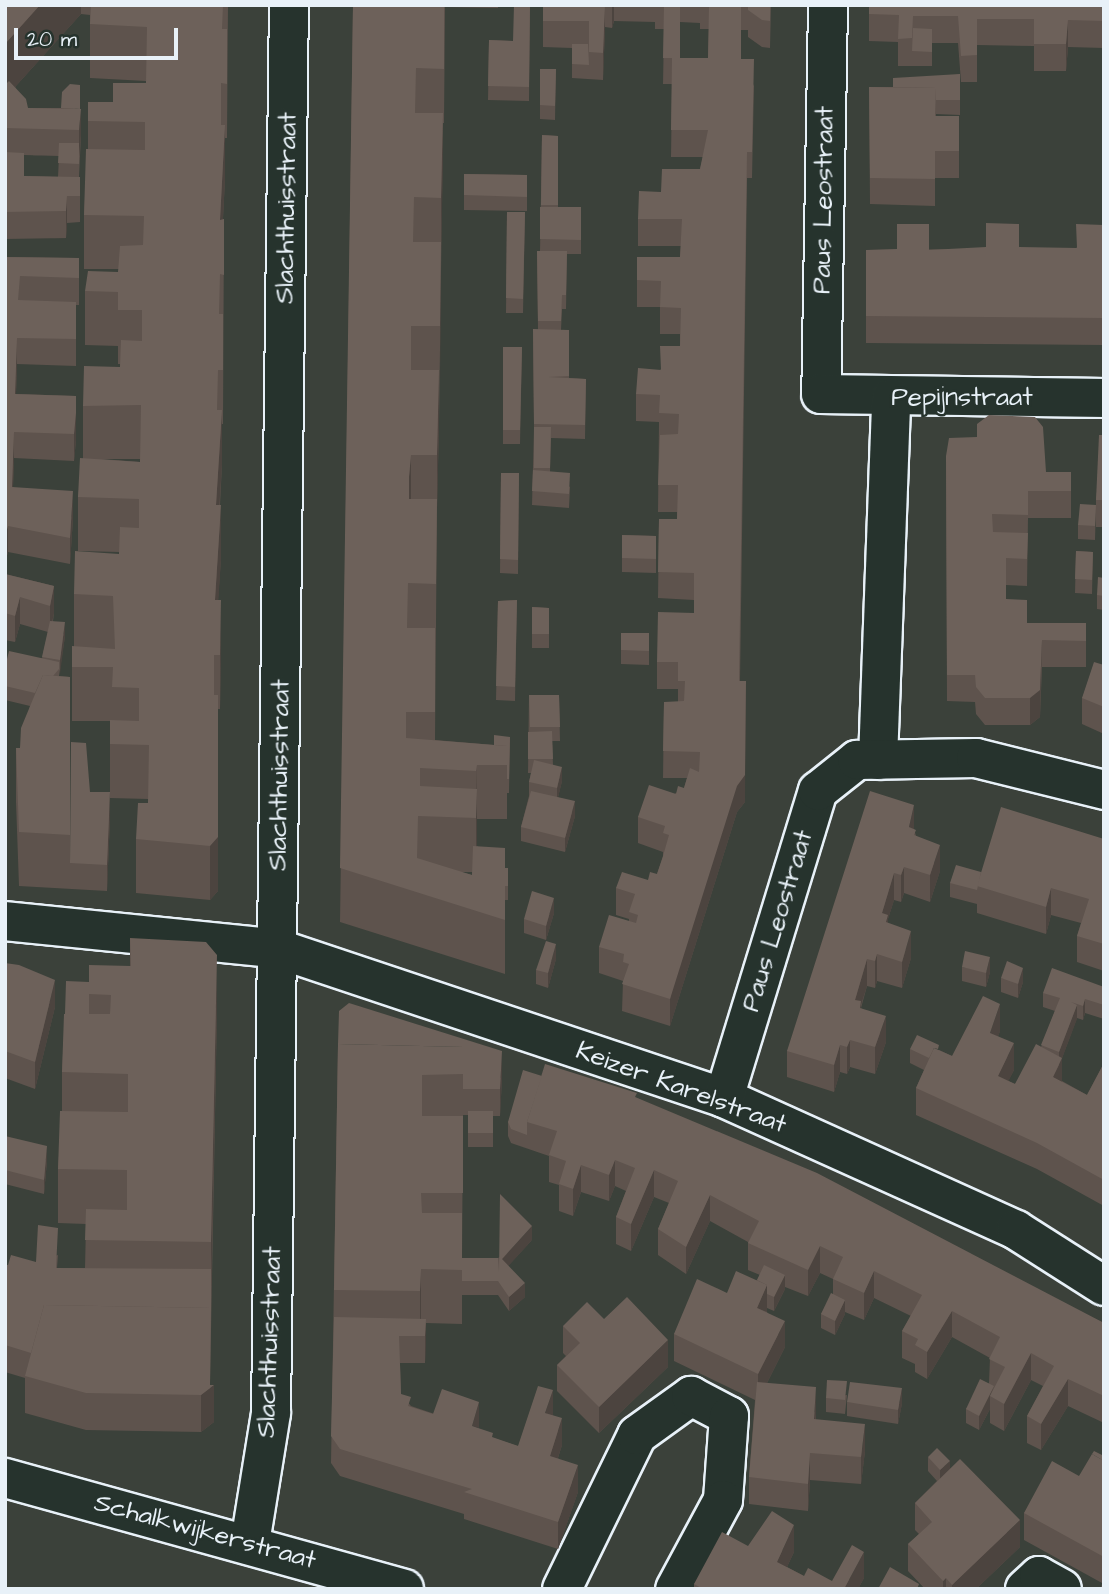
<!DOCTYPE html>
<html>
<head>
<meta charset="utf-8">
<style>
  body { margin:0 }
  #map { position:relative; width:1109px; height:1594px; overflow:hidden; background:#3b413a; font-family:"Architects Daughter",sans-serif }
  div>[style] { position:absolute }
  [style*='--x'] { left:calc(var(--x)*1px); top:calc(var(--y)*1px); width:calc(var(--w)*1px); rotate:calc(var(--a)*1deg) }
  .roads { filter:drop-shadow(2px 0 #e8f1f8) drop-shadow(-2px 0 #e8f1f8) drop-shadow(0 2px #e8f1f8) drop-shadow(0 -2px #e8f1f8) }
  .street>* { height:38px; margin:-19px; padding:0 19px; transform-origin:19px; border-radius:19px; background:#26332d }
  .secondary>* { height:38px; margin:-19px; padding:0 19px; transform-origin:19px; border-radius:19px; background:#26332d }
  .wall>* { inset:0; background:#5e534d }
  .shaded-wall>* { inset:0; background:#4c443f }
  .building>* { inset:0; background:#6d615a }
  span { translate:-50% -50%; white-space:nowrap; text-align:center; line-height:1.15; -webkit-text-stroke:5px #26332d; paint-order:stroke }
  .street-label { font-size:26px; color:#e8f1f8 }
  .frame { position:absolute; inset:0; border:7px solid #e8f1f8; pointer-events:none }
  .scale { position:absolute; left:14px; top:28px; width:164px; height:32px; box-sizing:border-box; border:4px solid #e8f1f8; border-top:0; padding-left:9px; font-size:21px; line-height:24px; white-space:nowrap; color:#e8f1f8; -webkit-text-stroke:5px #26332d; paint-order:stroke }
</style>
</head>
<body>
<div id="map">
  <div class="roads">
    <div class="street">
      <i style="--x:828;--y:5;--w:389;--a:91"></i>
      <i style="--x:821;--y:394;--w:283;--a:0.8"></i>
      <i style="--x:878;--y:760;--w:362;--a:-87.9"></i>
      <i style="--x:5;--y:921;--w:275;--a:5.8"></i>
      <i style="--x:279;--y:949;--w:469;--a:18.5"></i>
      <i style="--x:724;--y:1098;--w:320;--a:24.3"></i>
      <i style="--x:1016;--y:1230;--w:104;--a:32.5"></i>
      <i style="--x:724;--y:1098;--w:321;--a:-73"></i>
      <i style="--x:818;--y:791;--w:50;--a:-38.5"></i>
      <i style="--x:857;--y:760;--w:119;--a:-1"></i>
      <i style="--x:976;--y:758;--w:132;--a:14"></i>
      <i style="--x:562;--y:1589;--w:171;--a:-64"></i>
      <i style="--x:637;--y:1435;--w:67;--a:-35.8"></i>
      <i style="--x:691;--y:1396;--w:43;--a:27.8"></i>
      <i style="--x:729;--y:1416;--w:84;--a:94.1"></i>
      <i style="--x:723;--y:1500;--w:101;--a:118.3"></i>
      <i style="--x:1025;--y:1589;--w:19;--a:-43"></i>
      <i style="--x:1039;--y:1576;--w:26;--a:29"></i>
    </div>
    <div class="secondary">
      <i style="--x:5;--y:1478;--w:414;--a:15.5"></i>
      <i style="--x:250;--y:1543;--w:132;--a:-80.8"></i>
      <i style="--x:271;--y:1413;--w:1408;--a:-89.27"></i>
    </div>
  </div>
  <div class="wall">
    <i style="clip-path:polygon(evenodd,5px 5px,228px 5px,227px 138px,225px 138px,225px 179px,223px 219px,224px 219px,223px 424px,222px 424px,222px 464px,220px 505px,221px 559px,218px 600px,221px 654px,220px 709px,218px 709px,218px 891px,210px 900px,136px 893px,136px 839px,148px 803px,148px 799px,110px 798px,110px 721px,72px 721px,72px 667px,74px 646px,74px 594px,119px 554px,119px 552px,78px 551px,78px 497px,83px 458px,83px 406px,120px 367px,120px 364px,118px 364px,118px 346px,85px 345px,85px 291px,118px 272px,119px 269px,84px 269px,84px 215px,88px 149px,88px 102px,113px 102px,146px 83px,146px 81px,90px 78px,90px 15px,81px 14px,15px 87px,28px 108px,61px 108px,70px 84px,81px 135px,79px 177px,80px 177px,80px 222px,67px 223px,66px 238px,5px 239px,5px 5px,24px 155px,59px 156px,58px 177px,24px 176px,24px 155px,5px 5px,102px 459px,140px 459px,140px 462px,102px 459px)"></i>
    <i style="clip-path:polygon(evenodd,353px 5px,498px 5px,498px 8px,445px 7px,444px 123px,443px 123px,439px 424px,437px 509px,435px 740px,494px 745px,510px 737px,509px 793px,507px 793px,507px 819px,477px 819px,477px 846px,505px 868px,508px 868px,508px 900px,505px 900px,505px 974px,340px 922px,353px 5px,460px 872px,472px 872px,472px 875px,460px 872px)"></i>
    <i style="clip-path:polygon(530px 5px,529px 101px,488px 100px,489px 40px,513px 41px)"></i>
    <i style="clip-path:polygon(evenodd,543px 5px,771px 5px,770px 48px,762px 47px,748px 37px,748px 30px,741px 30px,741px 59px,754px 86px,752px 178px,747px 178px,740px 681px,745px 802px,737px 812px,670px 1026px,622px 1011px,623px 981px,599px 973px,599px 947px,629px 921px,629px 919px,616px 915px,616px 888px,648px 880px,657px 874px,663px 857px,663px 852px,638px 843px,638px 817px,684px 788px,687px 778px,663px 778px,664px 702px,678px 702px,678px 689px,657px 689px,657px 662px,694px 613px,694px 600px,658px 598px,659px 519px,677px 519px,677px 512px,658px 512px,659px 422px,636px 421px,636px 394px,660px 370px,680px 346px,680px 334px,660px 334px,660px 307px,637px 307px,637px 280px,680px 257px,681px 246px,638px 246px,638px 219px,661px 192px,700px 169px,703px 157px,671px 157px,672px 84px,663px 84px,664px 29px,655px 29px,655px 22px,614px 21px,612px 28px,605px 27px,603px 80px,572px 78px,572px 48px,543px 47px,543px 5px,680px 22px,700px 23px,700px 29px,709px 29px,708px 58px,680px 58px,680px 22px)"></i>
    <i style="clip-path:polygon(869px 5px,1104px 5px,1104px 48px,1068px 47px,1066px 71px,1034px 71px,1034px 46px,977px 45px,977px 82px,961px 82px,958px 43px,932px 43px,932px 66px,898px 66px,898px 42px,869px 41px)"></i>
    <i style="clip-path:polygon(540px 69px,556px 69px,555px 120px,540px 119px)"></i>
    <i style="clip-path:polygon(960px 74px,960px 115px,936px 114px,936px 116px,959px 116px,959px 178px,935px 178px,935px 206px,870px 204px,869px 87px,893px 87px)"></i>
    <i style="clip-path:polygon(542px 135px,558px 136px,558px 207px,581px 207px,581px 254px,567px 254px,566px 309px,562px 309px,561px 330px,569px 330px,569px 378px,586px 379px,585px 439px,551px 438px,550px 472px,570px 487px,569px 508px,532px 505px,534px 427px,533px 329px,538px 330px,537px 251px,540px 251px)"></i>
    <i style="clip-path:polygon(464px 174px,527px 175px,527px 211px,464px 210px)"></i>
    <i style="clip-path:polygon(507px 212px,525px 212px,523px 313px,506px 313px)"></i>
    <i style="clip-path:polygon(1104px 225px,1104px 345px,866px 343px,866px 250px,1076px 248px)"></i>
    <i style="clip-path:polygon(5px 257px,79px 258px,79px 305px,76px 305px,76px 366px,17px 364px,16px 394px,76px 396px,76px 440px,74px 461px,14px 458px,13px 487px,73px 518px,70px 564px,8px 552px,5px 562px)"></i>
    <i style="clip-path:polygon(503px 347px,522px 347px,520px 444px,503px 444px)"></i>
    <i style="clip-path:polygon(1104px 435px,1104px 527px,1096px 527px,1096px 500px)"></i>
    <i style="clip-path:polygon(977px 437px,1046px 472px,1071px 472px,1071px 518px,1028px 518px,1027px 586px,1006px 585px,1006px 599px,1027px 623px,1086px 623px,1086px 667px,1042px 667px,1040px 717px,1030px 725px,985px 725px,976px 714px,975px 702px,947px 701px,946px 456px)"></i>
    <i style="clip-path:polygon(501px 473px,519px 473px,518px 574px,500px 573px)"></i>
    <i style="clip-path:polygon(1096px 505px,1095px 540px,1078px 539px,1078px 525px)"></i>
    <i style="clip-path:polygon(622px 535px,656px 536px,656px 573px,622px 572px)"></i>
    <i style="clip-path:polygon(1076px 551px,1093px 552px,1092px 594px,1075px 593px)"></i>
    <i style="clip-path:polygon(5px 574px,54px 586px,54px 613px,53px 621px,65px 636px,59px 676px,70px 677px,70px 860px,90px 792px,110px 818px,107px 891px,19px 886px,16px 802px,16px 748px,20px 748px,30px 706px,5px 700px,5px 667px,42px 658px,48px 632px,20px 624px,15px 642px,5px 640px)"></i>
    <i style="clip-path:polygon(1104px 578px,1104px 610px,1097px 609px,1097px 595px)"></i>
    <i style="clip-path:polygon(517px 600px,515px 701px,496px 700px,498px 601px)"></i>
    <i style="clip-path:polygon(532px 607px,549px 608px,549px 648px,532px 648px)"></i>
    <i style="clip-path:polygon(621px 633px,649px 633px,649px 665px,621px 664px)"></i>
    <i style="clip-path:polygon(1104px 665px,1104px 734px,1082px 724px,1082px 698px)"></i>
    <i style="clip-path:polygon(529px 695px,559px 695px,560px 741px,552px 741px,553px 765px,562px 781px,558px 797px,575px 816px,565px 852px,521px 841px,521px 827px,529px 796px,529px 782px,531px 773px,528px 773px)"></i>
    <i style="clip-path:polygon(914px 829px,916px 836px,940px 871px,930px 902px,904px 893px,901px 902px,894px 900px,888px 919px,888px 923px,911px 958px,902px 988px,877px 981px,875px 988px,867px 986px,861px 1008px,886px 1042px,875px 1074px,850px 1067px,847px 1074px,840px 1072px,834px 1092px,787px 1077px,787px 1051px)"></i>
    <i style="clip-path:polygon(1104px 839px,1104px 971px,1077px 962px,1077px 936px,1081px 923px,1051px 915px,1046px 934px,977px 913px,977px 904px,950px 897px,950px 883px,981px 872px)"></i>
    <i style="clip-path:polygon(554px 913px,546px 940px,524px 933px,524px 919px)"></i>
    <i style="clip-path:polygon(130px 938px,217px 1009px,210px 1385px,214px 1422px,201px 1432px,86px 1430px,25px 1413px,25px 1378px,5px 1372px,5px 1265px,8px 1265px,36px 1262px,58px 1255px,57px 1268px,85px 1268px,86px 1224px,58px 1223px,58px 1169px,62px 1111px,62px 1072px,65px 1014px,89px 982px,130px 966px)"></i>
    <i style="clip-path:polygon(556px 959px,548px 988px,536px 984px,536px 970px)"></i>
    <i style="clip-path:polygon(5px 963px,55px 1007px,35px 1089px,5px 1078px)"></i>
    <i style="clip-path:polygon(962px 967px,990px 972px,986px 987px,962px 981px)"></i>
    <i style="clip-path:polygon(1001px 978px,1023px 982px,1018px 998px,1001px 992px)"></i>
    <i style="clip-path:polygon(1104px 987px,1104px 1019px,1085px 1013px,1083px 1020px,1077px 1018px,1062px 1058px,1062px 1081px,1087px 1095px,1104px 1063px,1104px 1206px,1037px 1169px,916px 1115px,916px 1088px,924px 1070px,910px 1063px,910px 1049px,939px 1050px,952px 1056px,1000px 1031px,998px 1036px,1014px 1070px,1008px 1081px,1015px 1084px,1041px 1047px,1055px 1011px,1043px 1007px,1043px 993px)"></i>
    <i style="clip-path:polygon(338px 1044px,502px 1078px,500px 1116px,493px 1116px,493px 1147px,468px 1147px,468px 1115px,463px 1115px,462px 1260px,498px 1258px,532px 1240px,508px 1266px,525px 1297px,509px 1311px,498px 1295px,462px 1295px,462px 1324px,426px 1323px,425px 1363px,400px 1363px,401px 1394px,411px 1406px,479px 1429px,493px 1438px,518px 1446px,553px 1415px,562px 1445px,558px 1458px,578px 1492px,558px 1549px,464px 1519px,464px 1514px,340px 1476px,331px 1463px)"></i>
    <i style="clip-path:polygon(542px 1076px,637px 1098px,1104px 1323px,1104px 1423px,1068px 1406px,1041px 1450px,1027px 1443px,1027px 1416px,1043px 1386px,1031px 1380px,1004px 1431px,990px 1423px,990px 1409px,979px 1430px,966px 1423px,966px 1409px,989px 1383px,990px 1358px,952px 1337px,927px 1379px,915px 1372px,915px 1364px,902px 1358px,902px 1331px,911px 1316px,874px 1298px,864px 1320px,845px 1312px,845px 1314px,835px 1335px,821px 1328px,821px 1314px,833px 1294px,833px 1279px,820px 1273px,808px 1296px,785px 1287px,785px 1289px,774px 1311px,767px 1308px,767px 1312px,785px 1347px,767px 1383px,816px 1413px,816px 1420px,865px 1451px,861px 1484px,810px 1480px,808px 1511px,749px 1504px,749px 1477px,755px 1400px,674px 1361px,674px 1334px,727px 1293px,757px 1280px,760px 1275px,748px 1270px,748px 1242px,710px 1221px,686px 1274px,658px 1255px,658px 1229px,669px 1203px,654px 1197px,631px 1251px,616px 1244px,616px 1217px,626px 1191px,615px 1186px,609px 1201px,581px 1192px,573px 1216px,559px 1211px,559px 1185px,549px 1182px,549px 1156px,511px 1143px,508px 1136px,508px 1122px)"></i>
    <i style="clip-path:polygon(5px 1136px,47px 1161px,44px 1194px,5px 1184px)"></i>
    <i style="clip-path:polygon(604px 1319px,668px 1367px,599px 1433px,557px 1391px,557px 1365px,566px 1356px,563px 1353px,563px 1326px)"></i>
    <i style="clip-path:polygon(847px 1395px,845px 1414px,826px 1412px,826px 1398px)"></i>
    <i style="clip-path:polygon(847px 1402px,902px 1403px,898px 1424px,847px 1416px)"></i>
    <i style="clip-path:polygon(1104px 1456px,1104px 1589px,1102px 1583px,1024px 1540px,1024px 1513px,1079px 1476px)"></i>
    <i style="clip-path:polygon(928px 1457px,950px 1469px,1020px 1547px,976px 1589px,925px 1589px,908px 1571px,908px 1544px,919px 1534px,915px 1530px,915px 1503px,937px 1481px,928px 1471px)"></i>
    <i style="clip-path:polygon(748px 1546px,794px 1552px,787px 1567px,804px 1576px,832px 1581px,864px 1578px,858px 1589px,694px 1589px,694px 1584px)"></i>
  </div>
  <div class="shaded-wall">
    <i style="clip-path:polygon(40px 5px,81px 5px,81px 14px,5px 98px,5px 44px)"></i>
    <i style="clip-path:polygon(605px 5px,605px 27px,603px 80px,603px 53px)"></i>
    <i style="clip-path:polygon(612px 5px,614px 5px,614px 21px,612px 28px)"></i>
    <i style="clip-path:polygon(1068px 20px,1068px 47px,1066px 71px,1066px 44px)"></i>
    <i style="clip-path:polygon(81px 109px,81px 135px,79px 156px,79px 130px)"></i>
    <i style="clip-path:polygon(443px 113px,443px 167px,441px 252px,441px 198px)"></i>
    <i style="clip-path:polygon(225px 125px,225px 179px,220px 274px,220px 220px)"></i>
    <i style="clip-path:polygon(67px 196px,67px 223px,66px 238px,66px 211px)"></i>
    <i style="clip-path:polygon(441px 242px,441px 296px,440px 380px,440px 326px)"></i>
    <i style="clip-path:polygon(17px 338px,17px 364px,15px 421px,15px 394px)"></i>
    <i style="clip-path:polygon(439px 370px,439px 424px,437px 509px,437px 455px)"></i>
    <i style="clip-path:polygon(76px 396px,76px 440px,74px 461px,74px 434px)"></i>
    <i style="clip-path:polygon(222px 410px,222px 464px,216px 558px,216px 505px)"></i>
    <i style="clip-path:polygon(14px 432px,14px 458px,12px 514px,12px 487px)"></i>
    <i style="clip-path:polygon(411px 455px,411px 509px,409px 531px,409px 477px)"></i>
    <i style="clip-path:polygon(73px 491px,73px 518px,70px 564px,70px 538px)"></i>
    <i style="clip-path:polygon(221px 505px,221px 559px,215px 654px,215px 600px)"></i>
    <i style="clip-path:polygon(8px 526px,8px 552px,5px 562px,5px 536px)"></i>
    <i style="clip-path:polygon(54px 586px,54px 613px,50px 632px,50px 606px)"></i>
    <i style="clip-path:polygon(20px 597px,20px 624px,15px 642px,15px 616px)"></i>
    <i style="clip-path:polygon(221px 600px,221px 654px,220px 709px,220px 655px)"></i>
    <i style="clip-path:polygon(65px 622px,65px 636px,60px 674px,60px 660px)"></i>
    <i style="clip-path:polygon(1042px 640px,1040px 717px,1030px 725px,1030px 698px)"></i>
    <i style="clip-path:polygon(746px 681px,745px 802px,737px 812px,670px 1026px,670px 999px)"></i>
    <i style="clip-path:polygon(218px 695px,218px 891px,210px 900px,210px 846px)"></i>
    <i style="clip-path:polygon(477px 765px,477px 843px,476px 872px,476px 818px)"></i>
    <i style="clip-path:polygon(562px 767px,562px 781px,557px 802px,557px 788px)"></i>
    <i style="clip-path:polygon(110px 792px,110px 818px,107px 891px,107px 865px)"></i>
    <i style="clip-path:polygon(575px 801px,575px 816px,565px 852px,565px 838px)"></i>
    <i style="clip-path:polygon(914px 805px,914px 831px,909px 827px)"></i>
    <i style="clip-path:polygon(940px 845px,940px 871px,930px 902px,930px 875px)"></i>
    <i style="clip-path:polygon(904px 867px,904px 893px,901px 902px,901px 875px)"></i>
    <i style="clip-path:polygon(894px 873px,894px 900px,888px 919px,888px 942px,882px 913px)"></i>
    <i style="clip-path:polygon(1051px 888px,1051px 915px,1046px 934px,1046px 907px)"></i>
    <i style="clip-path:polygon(554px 898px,554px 913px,546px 940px,546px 926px)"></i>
    <i style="clip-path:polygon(911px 931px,911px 958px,902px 988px,902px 962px)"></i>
    <i style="clip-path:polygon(556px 944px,556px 959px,548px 988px,548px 973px)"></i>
    <i style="clip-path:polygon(877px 954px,877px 981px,875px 988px,875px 961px)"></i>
    <i style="clip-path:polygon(217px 955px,217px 1009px,211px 1296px,211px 1242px)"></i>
    <i style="clip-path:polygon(990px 957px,990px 972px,986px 987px,986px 973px)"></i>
    <i style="clip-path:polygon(867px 959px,867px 986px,861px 1005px,861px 1028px,855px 1000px)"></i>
    <i style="clip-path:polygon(1023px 968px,1023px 982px,1018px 998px,1018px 984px)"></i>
    <i style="clip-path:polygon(55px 980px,55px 1007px,35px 1089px,35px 1062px)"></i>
    <i style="clip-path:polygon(1085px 999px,1085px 1013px,1083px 1020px,1083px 1006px)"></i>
    <i style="clip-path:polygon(1000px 1004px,1000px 1031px,990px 1059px,990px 1033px)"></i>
    <i style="clip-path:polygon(1077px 1005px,1077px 1019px,1061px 1061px,1062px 1058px,1062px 1085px,1053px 1077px,1059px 1065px,1059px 1052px)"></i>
    <i style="clip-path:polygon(886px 1016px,886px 1042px,875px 1074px,875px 1047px)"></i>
    <i style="clip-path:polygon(850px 1040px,850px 1067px,847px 1074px,847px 1047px)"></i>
    <i style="clip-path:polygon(1014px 1043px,1014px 1070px,998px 1103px,998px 1076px)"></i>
    <i style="clip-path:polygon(840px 1045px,840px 1072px,834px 1092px,834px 1065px)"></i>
    <i style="clip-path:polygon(502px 1051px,502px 1078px,500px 1116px,500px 1089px)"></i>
    <i style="clip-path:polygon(47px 1146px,47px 1161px,44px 1194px,44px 1180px)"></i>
    <i style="clip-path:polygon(615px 1160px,615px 1186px,609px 1201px,609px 1175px)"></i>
    <i style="clip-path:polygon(581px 1165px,581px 1192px,573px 1216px,573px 1189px)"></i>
    <i style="clip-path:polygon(654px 1170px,654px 1197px,631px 1251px,631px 1224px)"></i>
    <i style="clip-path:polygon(710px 1195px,710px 1221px,686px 1274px,686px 1247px)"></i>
    <i style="clip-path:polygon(532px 1226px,532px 1240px,502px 1273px,502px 1259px)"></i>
    <i style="clip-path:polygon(820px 1246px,820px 1273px,808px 1296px,808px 1270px)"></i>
    <i style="clip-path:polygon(421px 1269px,421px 1323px,420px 1336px,420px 1291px)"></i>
    <i style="clip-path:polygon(874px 1271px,874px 1298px,864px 1320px,864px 1293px)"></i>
    <i style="clip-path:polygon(785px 1275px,785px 1289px,774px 1311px,774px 1297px)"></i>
    <i style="clip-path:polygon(525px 1283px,525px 1297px,509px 1311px,509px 1297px)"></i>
    <i style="clip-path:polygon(767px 1285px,767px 1312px,757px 1308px)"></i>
    <i style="clip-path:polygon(845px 1300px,845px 1314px,835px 1335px,835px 1321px)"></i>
    <i style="clip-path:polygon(952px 1311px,952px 1337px,927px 1379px,927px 1352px)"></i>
    <i style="clip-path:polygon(426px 1319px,426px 1346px,425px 1363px,425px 1336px)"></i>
    <i style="clip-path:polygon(785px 1321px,785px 1347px,758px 1401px,758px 1374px)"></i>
    <i style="clip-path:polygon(668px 1340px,668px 1367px,599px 1433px,599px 1407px)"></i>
    <i style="clip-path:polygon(1031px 1353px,1031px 1380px,1004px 1431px,1004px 1404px)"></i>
    <i style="clip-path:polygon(1068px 1379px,1068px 1406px,1041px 1450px,1041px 1424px)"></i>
    <i style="clip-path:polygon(214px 1385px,214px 1422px,201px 1432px,201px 1395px)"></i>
    <i style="clip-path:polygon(994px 1386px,990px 1396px,990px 1409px,979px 1430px,979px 1416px)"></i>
    <i style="clip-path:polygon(816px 1387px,816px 1413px,814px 1446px,814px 1419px)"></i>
    <i style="clip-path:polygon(902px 1388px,902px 1403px,898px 1424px,898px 1410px)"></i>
    <i style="clip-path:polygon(553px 1390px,553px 1417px,545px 1413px)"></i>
    <i style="clip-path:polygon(479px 1402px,479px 1428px,472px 1426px)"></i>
    <i style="clip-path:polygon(562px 1418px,562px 1445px,550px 1482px,550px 1456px)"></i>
    <i style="clip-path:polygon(865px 1424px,865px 1451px,861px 1484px,861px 1457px)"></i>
    <i style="clip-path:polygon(810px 1453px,810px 1480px,808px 1511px,808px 1484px)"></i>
    <i style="clip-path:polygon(950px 1461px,950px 1475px,940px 1484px,940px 1470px)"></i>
    <i style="clip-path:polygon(578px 1465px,578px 1492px,558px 1549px,558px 1522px)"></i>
    <i style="clip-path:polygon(1020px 1520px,1020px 1547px,976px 1589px,952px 1589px,952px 1585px)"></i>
    <i style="clip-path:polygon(794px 1525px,794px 1552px,777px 1588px,777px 1562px)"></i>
    <i style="clip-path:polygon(864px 1552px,864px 1578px,858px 1589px,844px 1589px)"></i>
    <i style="clip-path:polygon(946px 1578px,946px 1589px,943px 1589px,943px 1581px)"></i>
  </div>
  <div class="building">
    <i style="clip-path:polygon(5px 5px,40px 5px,5px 44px)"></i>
    <i style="clip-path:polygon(91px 5px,223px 5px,222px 29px,227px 29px,227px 84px,221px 83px,221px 125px,225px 125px,220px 220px,224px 219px,224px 275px,220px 274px,219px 314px,223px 314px,223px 370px,218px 370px,217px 410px,222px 410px,216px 505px,221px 505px,215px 600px,221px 600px,220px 655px,214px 655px,214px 695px,218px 695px,218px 837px,210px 846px,136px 839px,138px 803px,148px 803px,149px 745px,110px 744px,110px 720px,139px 721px,139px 688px,112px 687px,113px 667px,72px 667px,72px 646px,115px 649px,113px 596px,74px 594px,75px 551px,119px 554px,120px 527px,139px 528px,139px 499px,78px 497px,80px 458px,140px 462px,141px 405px,83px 406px,84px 366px,120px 367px,121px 340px,142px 341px,142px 310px,118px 310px,118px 292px,85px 291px,88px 271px,118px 272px,120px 246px,143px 245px,144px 216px,84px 215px,86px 149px,145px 150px,145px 122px,88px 121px,88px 102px,113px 102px,113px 83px,146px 83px,147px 27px,90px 24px)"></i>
    <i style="clip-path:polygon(353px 5px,444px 5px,444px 69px,416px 68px,415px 113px,443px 113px,441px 198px,414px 197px,413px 242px,441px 242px,440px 326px,411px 326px,411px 370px,439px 370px,437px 455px,411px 455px,409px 477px,409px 499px,437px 499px,436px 584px,408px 583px,407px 628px,435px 628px,435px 712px,406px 712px,406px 738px,507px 746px,507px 765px,477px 765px,476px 771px,420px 768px,420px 786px,477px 789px,476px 818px,418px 816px,417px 858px,472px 875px,473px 846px,505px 848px,505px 920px,340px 868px)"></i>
    <i style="clip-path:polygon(514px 5px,530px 5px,529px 87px,488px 86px,489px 40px,513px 41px)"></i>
    <i style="clip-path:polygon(543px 5px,605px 5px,603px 53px,589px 52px,589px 21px,543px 21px)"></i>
    <i style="clip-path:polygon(664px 5px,680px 5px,680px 58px,708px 58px,709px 5px,741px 5px,741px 59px,754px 59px,752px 152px,747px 152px,739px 681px,746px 681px,745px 775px,737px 786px,670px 999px,622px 984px,629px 964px,623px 962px,624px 954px,599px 947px,609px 915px,636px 923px,638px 915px,629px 912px,635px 894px,616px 888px,622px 872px,648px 880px,650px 872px,657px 874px,663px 856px,669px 835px,663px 833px,665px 826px,638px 817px,649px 785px,676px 794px,678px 786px,684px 788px,690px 768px,699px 772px,700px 752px,663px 751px,664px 702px,684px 701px,685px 681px,678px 681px,678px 662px,657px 662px,658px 612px,694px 613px,694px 573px,658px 572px,659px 519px,677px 519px,678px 485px,658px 485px,660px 435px,678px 434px,679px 414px,659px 413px,660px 395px,636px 394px,638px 368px,661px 370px,660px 346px,680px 346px,681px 308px,660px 307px,661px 281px,637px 280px,637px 257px,680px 257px,682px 219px,638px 219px,639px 191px,661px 192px,662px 169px,700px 169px,708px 130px,671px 130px,672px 58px,663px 58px)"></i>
    <i style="clip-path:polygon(748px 5px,770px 5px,770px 21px,762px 20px,748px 10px)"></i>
    <i style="clip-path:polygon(869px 5px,1104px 5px,1104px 21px,1068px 20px,1066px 44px,1034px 44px,1034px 19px,977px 19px,977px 55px,961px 56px,958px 16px,913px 16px,912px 38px,898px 39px,899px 15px,869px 14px)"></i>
    <i style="clip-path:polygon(913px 28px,932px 29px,932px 52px,912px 51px)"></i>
    <i style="clip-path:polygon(572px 44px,588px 44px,589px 65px,572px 64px)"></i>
    <i style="clip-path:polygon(540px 69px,556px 69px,555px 106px,540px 105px)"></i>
    <i style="clip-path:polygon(960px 74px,960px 100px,936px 100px,936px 88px,893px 87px,893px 78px)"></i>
    <i style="clip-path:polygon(9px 81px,26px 99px,28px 108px,81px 109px,79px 130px,5px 128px,5px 85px)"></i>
    <i style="clip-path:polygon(70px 84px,80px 85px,80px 109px,61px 108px,62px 92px)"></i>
    <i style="clip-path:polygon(869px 87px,936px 88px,935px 116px,959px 116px,959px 151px,935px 151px,935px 179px,870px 178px)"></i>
    <i style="clip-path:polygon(542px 135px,558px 136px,558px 205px,541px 205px)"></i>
    <i style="clip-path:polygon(59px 143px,79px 143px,79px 164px,58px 163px)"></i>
    <i style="clip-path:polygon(5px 152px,24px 153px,24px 176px,80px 177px,80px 196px,67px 196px,66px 211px,5px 212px)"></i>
    <i style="clip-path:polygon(464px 174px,527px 175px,527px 197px,464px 195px)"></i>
    <i style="clip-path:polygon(540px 207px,581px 207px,581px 240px,540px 239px)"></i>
    <i style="clip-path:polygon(507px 212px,525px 212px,523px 299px,506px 298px)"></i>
    <i style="clip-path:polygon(986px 223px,1019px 224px,1019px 247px,1077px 248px,1076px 224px,1104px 225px,1104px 318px,866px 316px,866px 250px,897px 249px,897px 224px,929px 224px,929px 250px,986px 247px)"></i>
    <i style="clip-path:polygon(537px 251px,567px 251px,566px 295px,562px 295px,561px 321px,538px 321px)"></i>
    <i style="clip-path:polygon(5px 257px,79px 258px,79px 278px,20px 276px,18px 300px,76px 302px,76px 339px,17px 338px,15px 394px,76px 396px,76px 413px,74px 434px,14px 432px,12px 487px,73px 491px,70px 538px,8px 526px,5px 536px)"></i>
    <i style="clip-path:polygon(533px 329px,569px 330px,569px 376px,548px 377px,586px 379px,585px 425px,534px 424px)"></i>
    <i style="clip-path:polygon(503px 347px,522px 347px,520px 430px,503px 430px)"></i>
    <i style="clip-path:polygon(989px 415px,1035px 417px,1043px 427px,1046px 472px,1071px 472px,1071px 491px,1028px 491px,1028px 515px,992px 514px,993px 532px,1028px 533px,1027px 559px,1006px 558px,1006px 599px,1027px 600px,1027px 623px,1086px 623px,1086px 641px,1042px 640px,1040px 690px,1030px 698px,985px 698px,976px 687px,975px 675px,947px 675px,946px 456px,949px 438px,977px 437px,977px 424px)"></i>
    <i style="clip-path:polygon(534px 427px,551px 427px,550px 468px,534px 468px)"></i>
    <i style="clip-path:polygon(1099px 435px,1104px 435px,1104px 500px,1096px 500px)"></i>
    <i style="clip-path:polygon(533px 470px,570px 473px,569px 494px,532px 491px)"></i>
    <i style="clip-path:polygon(501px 473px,519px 473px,518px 560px,500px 559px)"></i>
    <i style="clip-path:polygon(1080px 504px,1096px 505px,1095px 526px,1078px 525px)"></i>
    <i style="clip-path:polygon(622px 535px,656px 536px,656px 559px,622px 558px)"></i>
    <i style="clip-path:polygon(1076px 551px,1093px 552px,1092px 580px,1075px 579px)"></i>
    <i style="clip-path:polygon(5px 574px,54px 586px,50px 606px,20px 597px,15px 616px,5px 613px)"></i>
    <i style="clip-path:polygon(1098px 577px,1104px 578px,1104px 596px,1097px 595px)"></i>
    <i style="clip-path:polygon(517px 600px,515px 687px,496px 686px,498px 601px)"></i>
    <i style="clip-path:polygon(532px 607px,549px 608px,549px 634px,532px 634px)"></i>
    <i style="clip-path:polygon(50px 621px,65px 622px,60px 660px,42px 657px)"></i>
    <i style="clip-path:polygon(621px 633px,649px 633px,649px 651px,621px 650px)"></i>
    <i style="clip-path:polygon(9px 651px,59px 662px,59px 669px,53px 676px,43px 675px,35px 693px,5px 686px,5px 667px)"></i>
    <i style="clip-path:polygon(1094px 662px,1104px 665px,1104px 707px,1082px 698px)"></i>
    <i style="clip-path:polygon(43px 675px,70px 677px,70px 835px,19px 832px,16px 748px,20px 748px,21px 728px)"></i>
    <i style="clip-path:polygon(529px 695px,559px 695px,560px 727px,530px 727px)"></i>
    <i style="clip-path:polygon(552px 731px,553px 759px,528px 759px,528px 732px)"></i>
    <i style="clip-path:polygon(494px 735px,510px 737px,509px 779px,507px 779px,507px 746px,494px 745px)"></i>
    <i style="clip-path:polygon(71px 742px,86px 743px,90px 792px,110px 792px,107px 865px,70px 863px)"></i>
    <i style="clip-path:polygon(534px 760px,562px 767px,557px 788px,529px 782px)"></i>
    <i style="clip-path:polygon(531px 791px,575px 801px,565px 838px,521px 827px)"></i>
    <i style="clip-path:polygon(870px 791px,914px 805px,909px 827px,916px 830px,914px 835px,940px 845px,930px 875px,904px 867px,901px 875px,894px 873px,882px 913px,888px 915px,886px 922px,911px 931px,902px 962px,877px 954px,875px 961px,867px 959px,855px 1000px,861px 1001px,860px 1008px,886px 1016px,875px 1047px,850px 1040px,847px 1047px,840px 1045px,834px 1065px,787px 1051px)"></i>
    <i style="clip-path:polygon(1001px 807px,1104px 839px,1104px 944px,1077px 936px,1089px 899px,1051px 888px,1046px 907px,977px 886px)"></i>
    <i style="clip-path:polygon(956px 865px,981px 872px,977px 890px,950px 883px)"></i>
    <i style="clip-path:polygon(505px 868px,508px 868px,508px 886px,505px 886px)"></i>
    <i style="clip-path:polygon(532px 891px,554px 898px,546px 926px,524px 919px)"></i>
    <i style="clip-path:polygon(130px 938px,206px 942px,217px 955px,211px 1242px,85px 1240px,86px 1209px,127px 1210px,127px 1170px,58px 1169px,60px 1111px,128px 1112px,128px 1074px,62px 1072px,64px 1014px,110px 1014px,111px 995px,89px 994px,89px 965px,131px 966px)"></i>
    <i style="clip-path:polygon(546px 941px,556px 944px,548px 973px,536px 970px)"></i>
    <i style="clip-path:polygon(965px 951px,990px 957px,986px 973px,962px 967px)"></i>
    <i style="clip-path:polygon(1007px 961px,1023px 968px,1018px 984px,1001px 978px)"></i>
    <i style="clip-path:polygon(5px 963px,19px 965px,55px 980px,35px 1062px,5px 1051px)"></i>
    <i style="clip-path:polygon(1052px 968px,1104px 987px,1104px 1005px,1085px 999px,1083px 1006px,1071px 1002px,1077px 1005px,1059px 1052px,1041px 1045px,1060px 998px,1043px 993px)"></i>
    <i style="clip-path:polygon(66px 981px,89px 982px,89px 1014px,65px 1014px)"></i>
    <i style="clip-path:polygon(983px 996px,1000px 1004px,990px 1033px,1014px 1043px,998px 1076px,1015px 1084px,1036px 1044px,1062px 1058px,1053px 1077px,1087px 1095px,1104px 1063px,1104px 1180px,1037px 1143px,916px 1088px,934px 1048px,952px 1056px)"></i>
    <i style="clip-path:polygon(349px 1003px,502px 1051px,500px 1089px,463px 1089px,463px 1047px,338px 1044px,339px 1011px)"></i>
    <i style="clip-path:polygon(917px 1035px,939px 1045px,938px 1049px,934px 1048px,929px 1058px,910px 1049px)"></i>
    <i style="clip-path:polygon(338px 1044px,463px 1047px,463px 1074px,422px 1075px,422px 1116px,463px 1116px,463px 1193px,421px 1193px,422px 1213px,462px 1213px,462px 1270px,421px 1269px,420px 1291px,334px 1290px)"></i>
    <i style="clip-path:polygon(545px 1064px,637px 1093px,635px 1097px,817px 1173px,1104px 1323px,1104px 1396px,1068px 1379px,1041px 1424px,1027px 1416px,1054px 1366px,1031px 1353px,1004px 1404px,990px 1396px,1005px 1367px,989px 1359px,1000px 1337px,952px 1311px,927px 1352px,915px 1345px,918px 1339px,902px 1331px,922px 1295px,874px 1271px,864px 1293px,833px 1279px,843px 1257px,820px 1246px,808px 1270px,748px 1243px,759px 1221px,710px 1195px,686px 1247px,658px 1229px,678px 1181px,654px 1170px,631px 1224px,616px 1217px,635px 1168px,615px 1160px,609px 1175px,581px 1165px,573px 1189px,559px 1184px,566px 1161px,549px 1155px,557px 1131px,527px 1122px)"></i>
    <i style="clip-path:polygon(523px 1070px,542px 1076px,527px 1122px,527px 1135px,511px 1129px,508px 1122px)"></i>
    <i style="clip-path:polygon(468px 1111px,493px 1111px,493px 1133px,468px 1133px)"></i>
    <i style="clip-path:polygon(5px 1136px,47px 1146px,44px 1180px,5px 1170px)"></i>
    <i style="clip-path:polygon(500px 1194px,532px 1226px,502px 1259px,525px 1283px,509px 1297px,498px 1281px,462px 1281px,462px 1258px,498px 1258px,499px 1272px)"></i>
    <i style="clip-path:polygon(38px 1225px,58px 1228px,56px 1268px,211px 1269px,211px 1318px,211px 1308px,44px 1305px,31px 1353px,5px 1345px,5px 1265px,8px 1265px,11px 1255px,36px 1262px)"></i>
    <i style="clip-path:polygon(764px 1265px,785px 1275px,774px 1297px,767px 1294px,767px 1285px,757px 1280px)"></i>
    <i style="clip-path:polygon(736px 1271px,767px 1285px,757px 1308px,785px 1321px,758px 1374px,674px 1334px,697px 1279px,727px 1293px)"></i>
    <i style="clip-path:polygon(831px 1293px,845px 1300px,835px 1321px,821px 1314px)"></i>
    <i style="clip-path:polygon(627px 1297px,668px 1340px,599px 1407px,557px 1365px,580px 1343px,563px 1326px,587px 1302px,604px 1319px)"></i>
    <i style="clip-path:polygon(44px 1305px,211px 1308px,210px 1385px,214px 1385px,201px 1395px,86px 1393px,25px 1376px)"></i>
    <i style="clip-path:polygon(334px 1317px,426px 1319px,425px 1336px,399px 1336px,401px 1394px,411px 1397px,408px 1406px,433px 1414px,442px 1389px,479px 1402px,472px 1426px,493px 1433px,492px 1437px,518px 1446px,538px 1386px,553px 1390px,545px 1413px,562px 1418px,550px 1456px,578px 1465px,558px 1522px,464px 1492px,472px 1489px,340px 1449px,331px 1436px)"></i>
    <i style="clip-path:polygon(980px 1379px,994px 1386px,979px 1416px,966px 1409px)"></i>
    <i style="clip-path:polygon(827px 1380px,847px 1381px,845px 1400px,826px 1398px)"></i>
    <i style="clip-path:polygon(757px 1382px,816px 1387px,814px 1419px,865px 1424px,861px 1457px,810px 1453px,808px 1484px,749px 1477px)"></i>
    <i style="clip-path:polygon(850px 1382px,902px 1388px,898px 1410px,847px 1402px)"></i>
    <i style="clip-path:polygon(937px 1448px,950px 1461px,940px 1470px,928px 1457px)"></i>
    <i style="clip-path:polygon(1094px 1451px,1104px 1456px,1104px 1461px,1092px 1454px)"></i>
    <i style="clip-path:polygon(1092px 1454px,1104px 1461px,1104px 1557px,1024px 1513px,1052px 1461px,1079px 1476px)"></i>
    <i style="clip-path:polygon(960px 1459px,1020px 1520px,952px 1585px,946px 1578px,943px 1581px,908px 1544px,932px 1522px,915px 1503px)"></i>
    <i style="clip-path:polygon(772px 1511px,794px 1525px,777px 1562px,804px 1576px,808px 1568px,832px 1581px,852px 1545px,864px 1552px,844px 1589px,703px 1589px,694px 1584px,722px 1532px,748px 1546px)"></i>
    <i style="clip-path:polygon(890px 1567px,919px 1584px,917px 1589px,878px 1589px)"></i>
    <i style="clip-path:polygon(1104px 1573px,1104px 1589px,1101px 1589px)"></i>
  </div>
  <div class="street-label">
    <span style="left:824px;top:200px;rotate:-89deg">Paus Leostraat</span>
    <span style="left:287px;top:208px;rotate:-89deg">Slachthuisstraat</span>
    <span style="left:962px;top:398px">Pepijnstraat</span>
    <span style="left:280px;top:775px;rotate:-89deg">Slachthuisstraat</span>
    <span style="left:778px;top:921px;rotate:-73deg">Paus Leostraat</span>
    <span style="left:681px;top:1088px;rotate:20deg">Keizer Karelstraat</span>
    <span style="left:270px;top:1342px;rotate:-88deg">Slachthuisstraat</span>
    <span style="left:205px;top:1532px;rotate:15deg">Schalkwijkerstraat</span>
  </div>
  <div class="frame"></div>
  <div class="scale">20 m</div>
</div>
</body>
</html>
